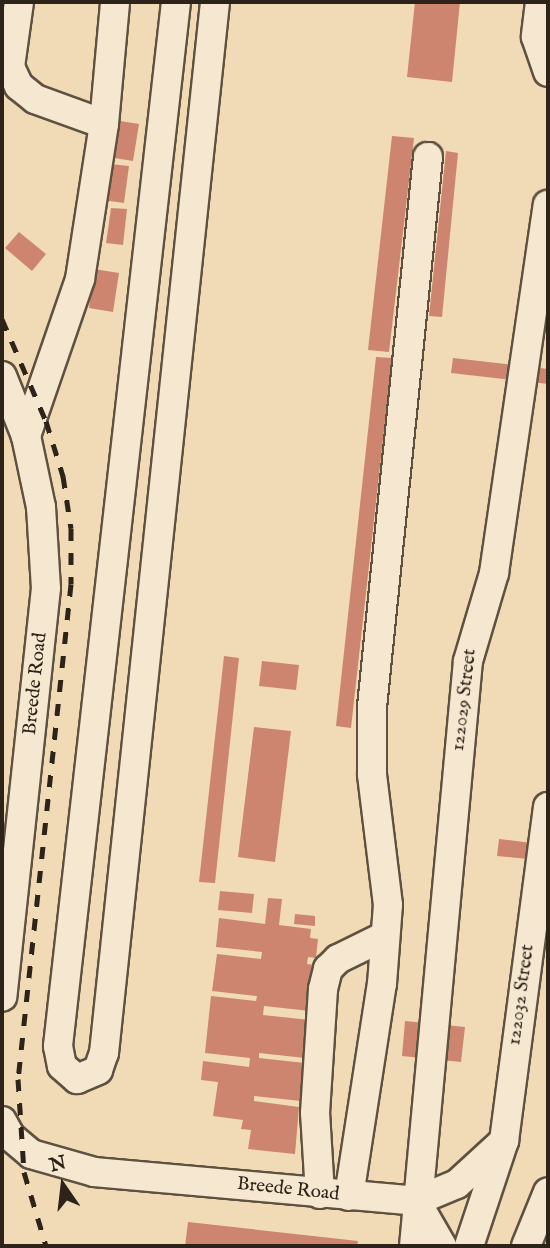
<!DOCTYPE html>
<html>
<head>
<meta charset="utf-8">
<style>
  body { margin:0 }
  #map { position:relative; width:550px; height:1248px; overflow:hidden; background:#f1dbb7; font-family:"IM FELL English",serif }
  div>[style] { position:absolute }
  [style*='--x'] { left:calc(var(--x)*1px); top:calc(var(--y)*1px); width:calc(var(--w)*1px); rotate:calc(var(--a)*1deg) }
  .building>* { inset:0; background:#cd856f }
  .roads { filter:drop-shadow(2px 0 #5e5140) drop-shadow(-2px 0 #5e5140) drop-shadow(0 2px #5e5140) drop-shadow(0 -2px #5e5140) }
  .minor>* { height:28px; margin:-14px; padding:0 14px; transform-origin:14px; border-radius:14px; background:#f6e8d0 }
  .rail>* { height:5px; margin-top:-2.5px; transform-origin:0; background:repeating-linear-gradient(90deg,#2d2319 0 12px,transparent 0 24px) }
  span { translate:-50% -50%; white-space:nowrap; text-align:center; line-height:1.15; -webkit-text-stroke:7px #f6e8d0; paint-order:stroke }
  .street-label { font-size:19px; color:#2d2319 }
  .frame { position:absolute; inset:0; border:4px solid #2d2319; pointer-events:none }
  .north { position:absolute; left:28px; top:1150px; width:70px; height:70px; -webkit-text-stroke:5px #f6e8d0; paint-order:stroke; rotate:346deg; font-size:19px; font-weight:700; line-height:28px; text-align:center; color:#2d2319 }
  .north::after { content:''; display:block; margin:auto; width:24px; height:32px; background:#2d2319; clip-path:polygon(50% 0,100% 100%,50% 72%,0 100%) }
</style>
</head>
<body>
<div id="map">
  <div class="building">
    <i style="clip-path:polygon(415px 2px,460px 2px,452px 82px,407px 77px)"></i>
    <i style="clip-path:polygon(114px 120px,139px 124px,133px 161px,108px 157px)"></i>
    <i style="clip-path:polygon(392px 136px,414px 138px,389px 352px,368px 350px)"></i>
    <i style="clip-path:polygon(446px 151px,458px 153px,442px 317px,429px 316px)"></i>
    <i style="clip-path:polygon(100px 163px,129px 166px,124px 203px,95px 199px)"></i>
    <i style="clip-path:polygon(111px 208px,127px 209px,123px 245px,106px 243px)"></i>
    <i style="clip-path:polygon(19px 232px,46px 254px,32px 271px,5px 248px)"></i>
    <i style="clip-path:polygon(94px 269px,119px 273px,113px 312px,89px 308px)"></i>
    <i style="clip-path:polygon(376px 357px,392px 358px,351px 728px,336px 726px)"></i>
    <i style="clip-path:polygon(453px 358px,548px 369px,548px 384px,451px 373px)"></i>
    <i style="clip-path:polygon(224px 656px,239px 658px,215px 883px,199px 882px)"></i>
    <i style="clip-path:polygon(262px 661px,299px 665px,296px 690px,259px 686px)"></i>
    <i style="clip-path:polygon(254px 727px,291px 731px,275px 862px,238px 857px)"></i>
    <i style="clip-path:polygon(499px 839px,548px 845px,548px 861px,497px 856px)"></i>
    <i style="clip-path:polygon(220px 891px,254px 894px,252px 913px,218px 910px)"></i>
    <i style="clip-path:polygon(268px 898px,282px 899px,279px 925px,311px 929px,310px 938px,318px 939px,316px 958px,308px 957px,307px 964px,316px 965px,310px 1011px,264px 1006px,263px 1015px,310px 1020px,305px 1058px,259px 1053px,259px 1058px,305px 1063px,301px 1101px,254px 1096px,254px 1101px,299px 1107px,295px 1154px,248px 1149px,251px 1130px,241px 1129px,243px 1120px,213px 1116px,218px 1082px,201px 1080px,203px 1061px,249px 1067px,250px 1058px,205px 1053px,211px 996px,256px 1001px,257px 996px,212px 991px,217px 954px,261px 959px,262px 952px,216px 947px,219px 918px,265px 924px)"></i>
    <i style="clip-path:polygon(295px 914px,315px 916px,315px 926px,294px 924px)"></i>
    <i style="clip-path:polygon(405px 1021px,465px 1027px,461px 1062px,402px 1056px)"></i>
    <i style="clip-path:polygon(188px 1222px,358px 1241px,357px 1246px,185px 1246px)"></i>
  </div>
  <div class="roads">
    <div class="minor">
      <i style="--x:19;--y:2;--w:66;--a:97.9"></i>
      <i style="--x:10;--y:67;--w:21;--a:65"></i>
      <i style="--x:19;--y:86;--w:21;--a:39"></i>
      <i style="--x:35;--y:99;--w:73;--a:19.9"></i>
      <i style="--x:176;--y:2;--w:1051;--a:96.45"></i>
      <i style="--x:58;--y:1046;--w:20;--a:79"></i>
      <i style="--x:62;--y:1066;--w:20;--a:41"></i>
      <i style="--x:77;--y:1079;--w:23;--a:-23"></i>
      <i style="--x:98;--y:1070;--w:18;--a:-71"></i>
      <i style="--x:104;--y:1053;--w:1057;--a:-83.97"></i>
      <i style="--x:540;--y:2;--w:35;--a:97"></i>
      <i style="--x:536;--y:37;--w:37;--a:71"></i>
      <i style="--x:2;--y:376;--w:65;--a:68.2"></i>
      <i style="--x:26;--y:436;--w:73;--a:78.1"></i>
      <i style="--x:41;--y:507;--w:81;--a:86.5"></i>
      <i style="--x:46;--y:588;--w:411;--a:96.1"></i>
      <i style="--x:26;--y:436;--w:166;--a:-71"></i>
      <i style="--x:80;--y:279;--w:157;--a:-81.2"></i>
      <i style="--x:104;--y:124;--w:122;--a:-84.8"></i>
      <i style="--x:2;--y:1121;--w:18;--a:61"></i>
      <i style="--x:11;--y:1137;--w:26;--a:40"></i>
      <i style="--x:31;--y:1154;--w:66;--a:15.9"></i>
      <i style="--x:94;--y:1172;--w:323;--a:5.1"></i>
      <i style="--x:416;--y:1201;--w:44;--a:-22.5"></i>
      <i style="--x:457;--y:1184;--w:64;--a:-42.5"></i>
      <i style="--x:320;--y:1194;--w:81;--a:-93.5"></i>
      <i style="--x:315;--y:1113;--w:124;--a:-86.3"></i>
      <i style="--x:323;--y:989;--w:21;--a:-76"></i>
      <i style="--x:328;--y:969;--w:14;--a:-45"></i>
      <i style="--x:338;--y:959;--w:52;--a:-26.1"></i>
      <i style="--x:349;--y:1196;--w:215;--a:-81.2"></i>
      <i style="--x:382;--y:984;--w:79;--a:-85.7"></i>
      <i style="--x:388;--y:905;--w:132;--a:-97"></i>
      <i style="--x:372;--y:774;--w:67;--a:-90"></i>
      <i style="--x:372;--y:707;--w:553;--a:-84.19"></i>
      <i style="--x:416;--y:1201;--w:52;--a:60"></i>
      <i style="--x:414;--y:1246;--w:587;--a:-84.73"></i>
      <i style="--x:468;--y:661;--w:92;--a:-73.5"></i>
      <i style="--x:494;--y:573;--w:372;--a:-81.7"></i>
      <i style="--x:469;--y:1246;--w:111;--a:-71.6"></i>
      <i style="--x:504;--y:1141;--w:337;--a:-82.5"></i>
      <i style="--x:526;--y:1246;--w:58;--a:-67.8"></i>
    </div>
  </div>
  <div class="rail">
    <i style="--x:2;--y:319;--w:111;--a:66.7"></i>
    <i style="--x:46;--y:421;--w:58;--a:72.8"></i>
    <i style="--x:63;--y:476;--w:53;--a:81.3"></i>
    <i style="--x:71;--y:528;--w:56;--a:90"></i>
    <i style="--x:71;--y:584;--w:498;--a:96.1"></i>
    <i style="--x:18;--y:1079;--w:93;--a:86.3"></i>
    <i style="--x:24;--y:1172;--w:77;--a:73.4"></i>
  </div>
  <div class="street-label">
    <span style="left:36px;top:684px;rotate:-84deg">Breede Road</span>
    <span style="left:465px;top:700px;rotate:-83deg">122029 Street</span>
    <span style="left:522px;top:995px;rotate:-82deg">122032 Street</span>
    <span style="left:288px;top:1190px;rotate:6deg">Breede Road</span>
  </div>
  <div class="frame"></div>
  <div class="north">N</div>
</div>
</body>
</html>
